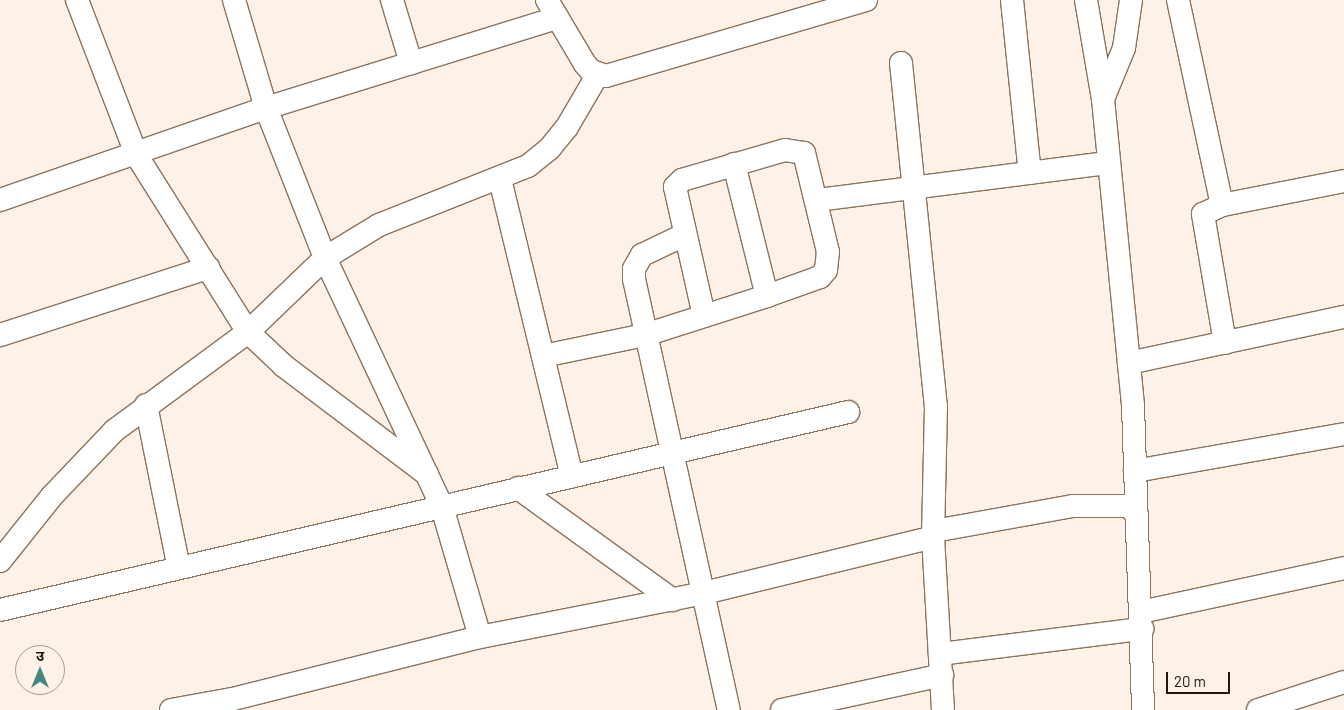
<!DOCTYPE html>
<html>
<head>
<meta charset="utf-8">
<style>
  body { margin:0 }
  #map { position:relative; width:1344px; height:710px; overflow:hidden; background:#fef2e8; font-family:Barlow,"Noto Sans Devanagari",sans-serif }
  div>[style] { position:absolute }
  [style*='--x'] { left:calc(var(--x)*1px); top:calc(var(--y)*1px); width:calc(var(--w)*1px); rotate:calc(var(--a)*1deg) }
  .roads { filter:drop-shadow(1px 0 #8d735c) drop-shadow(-1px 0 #8d735c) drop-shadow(0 1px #8d735c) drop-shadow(0 -1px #8d735c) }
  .street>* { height:22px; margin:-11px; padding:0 11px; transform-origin:11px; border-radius:11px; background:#fff }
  span { translate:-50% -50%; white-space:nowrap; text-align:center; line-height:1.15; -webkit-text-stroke:5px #fef2e8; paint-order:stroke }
  .north { position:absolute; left:15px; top:645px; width:50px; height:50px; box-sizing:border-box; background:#fef2e8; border:1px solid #a69b91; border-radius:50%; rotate:0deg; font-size:14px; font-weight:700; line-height:20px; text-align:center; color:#22180f }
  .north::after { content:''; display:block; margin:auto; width:18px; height:22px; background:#43887f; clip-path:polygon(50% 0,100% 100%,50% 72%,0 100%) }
  .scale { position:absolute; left:1166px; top:672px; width:64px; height:22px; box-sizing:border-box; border:2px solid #22180f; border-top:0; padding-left:6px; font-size:15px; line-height:18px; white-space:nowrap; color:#22180f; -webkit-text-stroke:4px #fef2e8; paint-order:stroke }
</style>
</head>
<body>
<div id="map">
  <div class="roads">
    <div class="street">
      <i style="--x:77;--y:0;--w:167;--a:69"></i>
      <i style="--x:137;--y:156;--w:208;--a:57.8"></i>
      <i style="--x:248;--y:332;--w:50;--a:43.4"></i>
      <i style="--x:284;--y:366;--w:179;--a:37.1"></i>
      <i style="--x:234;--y:0;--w:113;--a:73.5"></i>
      <i style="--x:266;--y:108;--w:161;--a:68.5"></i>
      <i style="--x:325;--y:258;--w:275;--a:64.8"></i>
      <i style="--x:442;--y:507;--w:135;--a:73.7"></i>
      <i style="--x:392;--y:0;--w:66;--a:73.2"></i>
      <i style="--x:547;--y:0;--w:74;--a:59.3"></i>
      <i style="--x:585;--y:64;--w:9;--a:49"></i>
      <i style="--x:591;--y:71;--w:16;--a:18"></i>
      <i style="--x:606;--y:76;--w:271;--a:-16.3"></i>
      <i style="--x:1012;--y:0;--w:174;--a:84.1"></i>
      <i style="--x:1086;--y:0;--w:100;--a:80.3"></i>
      <i style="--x:1103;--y:99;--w:308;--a:84.4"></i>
      <i style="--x:1133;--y:406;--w:304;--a:88.1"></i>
      <i style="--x:1178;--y:0;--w:210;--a:77.9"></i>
      <i style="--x:901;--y:63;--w:345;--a:84.2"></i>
      <i style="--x:936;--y:406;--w:131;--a:91.3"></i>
      <i style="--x:933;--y:537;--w:173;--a:86.7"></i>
      <i style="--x:1103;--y:99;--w:55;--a:-67.6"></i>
      <i style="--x:1124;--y:48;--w:49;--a:-81.7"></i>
      <i style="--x:734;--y:164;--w:136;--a:76"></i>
      <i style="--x:500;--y:179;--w:306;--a:76.4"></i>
      <i style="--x:0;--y:200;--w:281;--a:-19.1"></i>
      <i style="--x:266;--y:108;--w:305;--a:-17.2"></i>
      <i style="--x:818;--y:200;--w:292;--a:-7.3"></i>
      <i style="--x:684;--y:235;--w:47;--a:154.5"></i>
      <i style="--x:642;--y:255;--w:16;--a:120"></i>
      <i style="--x:634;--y:269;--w:10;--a:90"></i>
      <i style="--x:634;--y:279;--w:441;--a:77.6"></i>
      <i style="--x:0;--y:335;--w:219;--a:-17.9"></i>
      <i style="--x:1225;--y:343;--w:131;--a:-99.7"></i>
      <i style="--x:1203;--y:214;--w:21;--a:-25"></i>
      <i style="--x:1222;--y:205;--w:124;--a:-11.1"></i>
      <i style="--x:543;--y:356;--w:104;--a:-11.6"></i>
      <i style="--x:645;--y:335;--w:128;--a:-17.7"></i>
      <i style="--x:767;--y:296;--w:56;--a:-19.7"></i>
      <i style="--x:820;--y:277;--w:9;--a:-49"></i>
      <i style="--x:826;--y:270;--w:18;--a:-84"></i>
      <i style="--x:828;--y:252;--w:102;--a:-103.6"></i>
      <i style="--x:804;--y:153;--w:19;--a:-171"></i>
      <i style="--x:785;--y:150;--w:107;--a:163.8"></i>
      <i style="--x:682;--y:180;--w:10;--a:135"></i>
      <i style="--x:675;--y:187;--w:132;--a:77.3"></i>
      <i style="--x:1129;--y:363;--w:220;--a:-12.1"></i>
      <i style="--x:146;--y:405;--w:166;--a:78.6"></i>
      <i style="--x:1135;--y:471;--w:212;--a:-10"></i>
      <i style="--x:518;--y:488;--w:191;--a:35.9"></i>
      <i style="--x:0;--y:561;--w:83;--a:-51.3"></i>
      <i style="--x:52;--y:496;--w:91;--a:-46.3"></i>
      <i style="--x:115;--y:430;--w:165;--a:-36.4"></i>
      <i style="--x:248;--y:332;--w:107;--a:-43.9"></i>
      <i style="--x:325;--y:258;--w:63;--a:-31.4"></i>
      <i style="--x:379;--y:225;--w:160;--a:-21.6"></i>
      <i style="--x:528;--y:166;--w:28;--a:-39"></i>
      <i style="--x:550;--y:148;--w:27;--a:-51"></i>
      <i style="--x:567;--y:127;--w:61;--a:-59.7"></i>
      <i style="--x:0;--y:610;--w:871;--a:-13.14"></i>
      <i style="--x:1141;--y:612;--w:208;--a:-12.2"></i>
      <i style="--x:940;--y:654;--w:204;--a:-7.1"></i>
      <i style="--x:171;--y:710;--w:63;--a:-10.1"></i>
      <i style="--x:233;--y:699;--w:255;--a:-14.1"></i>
      <i style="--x:480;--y:637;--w:228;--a:-11.1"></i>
      <i style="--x:704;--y:593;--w:236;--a:-13.7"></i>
      <i style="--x:933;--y:537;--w:6;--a:-81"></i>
      <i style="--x:934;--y:531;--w:141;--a:-10.2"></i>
      <i style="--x:1073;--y:506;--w:55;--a:0"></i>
      <i style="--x:1128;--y:506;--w:12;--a:42"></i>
      <i style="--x:782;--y:710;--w:164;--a:-12.3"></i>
      <i style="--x:1258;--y:710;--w:90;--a:-18"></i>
    </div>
  </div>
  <div class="north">उ</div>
  <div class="scale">20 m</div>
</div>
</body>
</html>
